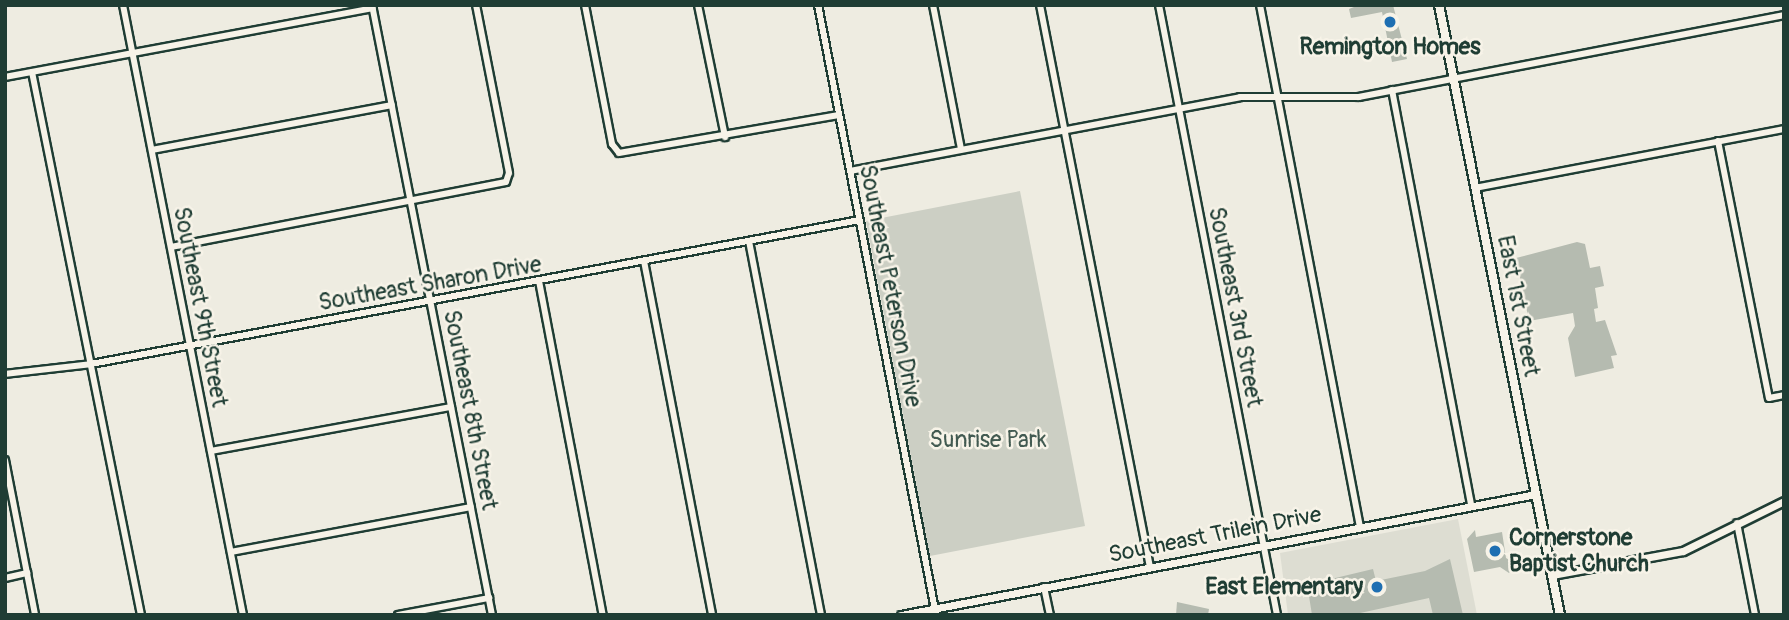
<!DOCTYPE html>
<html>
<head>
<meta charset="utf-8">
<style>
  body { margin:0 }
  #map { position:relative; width:1789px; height:620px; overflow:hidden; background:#eeece1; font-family:Pangolin,sans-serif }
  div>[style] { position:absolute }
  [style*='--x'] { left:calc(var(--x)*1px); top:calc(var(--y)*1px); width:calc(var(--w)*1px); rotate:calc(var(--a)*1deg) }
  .built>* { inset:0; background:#ddddd2 }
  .green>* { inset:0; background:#cccfc4 }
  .building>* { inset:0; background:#b5bbb0 }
  .roads { filter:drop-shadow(2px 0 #1f3d34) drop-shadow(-2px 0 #1f3d34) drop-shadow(0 2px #1f3d34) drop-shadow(0 -2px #1f3d34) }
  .minor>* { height:6px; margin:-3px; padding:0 3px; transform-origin:3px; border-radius:3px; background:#f7f3e8 }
  .tertiary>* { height:7px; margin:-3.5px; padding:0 3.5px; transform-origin:3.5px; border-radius:3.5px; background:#f7f3e8 }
  .secondary>* { height:8px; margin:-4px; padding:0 4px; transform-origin:4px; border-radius:4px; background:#f7f3e8 }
  .dots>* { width:19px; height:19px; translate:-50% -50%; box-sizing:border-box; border:4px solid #f7f3e8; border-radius:50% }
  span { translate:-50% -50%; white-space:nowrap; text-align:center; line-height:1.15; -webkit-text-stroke:5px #f7f3e8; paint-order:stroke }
  .poi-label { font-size:23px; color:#1f3d34; font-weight:700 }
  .left { translate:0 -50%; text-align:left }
  .right { translate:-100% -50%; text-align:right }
  .street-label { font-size:23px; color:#1f3d34 }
  .park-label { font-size:23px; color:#425a51 }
  .frame { position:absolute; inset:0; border:7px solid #1f3d34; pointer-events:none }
</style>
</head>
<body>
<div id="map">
  <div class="built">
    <i style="clip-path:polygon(1458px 519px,1477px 615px,1288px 615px,1280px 553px)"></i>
  </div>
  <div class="green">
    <i style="clip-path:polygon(1020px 191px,1085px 526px,930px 556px,866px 221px)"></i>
  </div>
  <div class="building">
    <i style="clip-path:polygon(1359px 5px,1393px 5px,1407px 59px,1392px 62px,1382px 12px,1351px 18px,1349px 9px)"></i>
    <i style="clip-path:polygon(1577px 242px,1585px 244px,1590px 268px,1600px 266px,1604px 286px,1595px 288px,1598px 308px,1594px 309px,1596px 322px,1605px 320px,1617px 355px,1611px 356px,1614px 368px,1575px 377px,1568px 338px,1575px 326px,1573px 313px,1529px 321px,1516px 258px)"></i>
    <i style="clip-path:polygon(1475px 530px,1476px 537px,1502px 532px,1506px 558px,1516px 564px,1509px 573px,1500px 567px,1474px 572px,1467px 539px)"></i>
    <i style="clip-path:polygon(1450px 559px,1463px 615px,1433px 615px,1429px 598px,1351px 615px,1312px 615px,1308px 590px,1328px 586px,1327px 580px,1373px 569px,1376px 581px,1425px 571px)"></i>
    <i style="clip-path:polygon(1177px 602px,1209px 609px,1208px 615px,1176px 615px)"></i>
  </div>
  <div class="roads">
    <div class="minor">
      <i style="--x:123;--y:5;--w:622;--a:78.87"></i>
      <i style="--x:372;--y:5;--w:622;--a:78.87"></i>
      <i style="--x:585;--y:5;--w:142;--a:79"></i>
      <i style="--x:612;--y:144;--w:11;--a:52"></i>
      <i style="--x:619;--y:153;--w:223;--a:-9.8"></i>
      <i style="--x:698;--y:5;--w:135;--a:78.4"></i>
      <i style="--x:818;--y:5;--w:621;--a:79.05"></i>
      <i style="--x:933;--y:5;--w:147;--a:79"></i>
      <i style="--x:1040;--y:5;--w:573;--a:78.93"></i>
      <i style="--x:1159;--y:5;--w:621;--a:79.05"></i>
      <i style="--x:1260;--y:5;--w:531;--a:79.16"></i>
      <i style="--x:32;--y:72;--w:554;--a:78.65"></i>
      <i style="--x:5;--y:77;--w:374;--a:-10.6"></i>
      <i style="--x:1392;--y:90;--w:423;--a:79.2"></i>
      <i style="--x:1718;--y:141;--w:262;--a:78.8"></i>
      <i style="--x:1769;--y:398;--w:15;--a:-11"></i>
      <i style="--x:152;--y:150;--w:244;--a:-10.6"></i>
      <i style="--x:850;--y:171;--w:397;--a:-10.7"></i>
      <i style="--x:1240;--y:97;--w:119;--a:0"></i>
      <i style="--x:1359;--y:97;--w:433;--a:-10.9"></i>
      <i style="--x:1475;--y:188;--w:315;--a:-10.8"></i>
      <i style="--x:749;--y:241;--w:381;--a:79.1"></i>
      <i style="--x:171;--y:247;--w:341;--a:-11"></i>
      <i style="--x:506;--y:182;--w:9;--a:-72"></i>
      <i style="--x:509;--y:173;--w:171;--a:-101.1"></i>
      <i style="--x:644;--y:261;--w:360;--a:79.1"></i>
      <i style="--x:539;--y:281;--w:340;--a:79.2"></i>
      <i style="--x:5;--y:374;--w:87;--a:-6.6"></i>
      <i style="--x:91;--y:364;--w:782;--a:-10.61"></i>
      <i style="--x:211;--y:451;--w:244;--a:-10.4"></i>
      <i style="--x:5;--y:460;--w:158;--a:79"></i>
      <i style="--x:1737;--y:523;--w:94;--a:78.9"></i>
      <i style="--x:231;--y:552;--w:244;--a:-10.6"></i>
      <i style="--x:5;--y:578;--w:23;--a:-13"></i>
      <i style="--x:1044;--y:587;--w:29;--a:78"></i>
      <i style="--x:398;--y:615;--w:93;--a:-10.6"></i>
    </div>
    <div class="tertiary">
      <i style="--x:1552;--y:575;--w:133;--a:-10.4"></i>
      <i style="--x:1683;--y:551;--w:113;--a:-26.3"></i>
      <i style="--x:901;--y:615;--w:646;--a:-10.79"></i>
    </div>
    <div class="secondary">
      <i style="--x:1439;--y:5;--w:622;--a:78.78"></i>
    </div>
  </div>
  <div class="dots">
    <i style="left:1390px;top:22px;background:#1f6fb2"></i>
    <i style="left:1495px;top:551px;background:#1f6fb2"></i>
    <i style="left:1377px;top:587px;background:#1f6fb2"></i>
  </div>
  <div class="poi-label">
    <span style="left:1390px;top:47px">Remington Homes</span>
    <span class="left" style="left:1509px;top:551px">Cornerstone<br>Baptist Church</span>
    <span class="right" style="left:1363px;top:587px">East Elementary</span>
  </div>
  <div class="street-label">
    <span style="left:430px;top:284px;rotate:-10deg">Southeast Sharon Drive</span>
    <span style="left:890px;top:286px;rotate:79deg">Southeast Peterson Drive</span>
    <span style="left:1518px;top:306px;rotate:79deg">East 1st Street</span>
    <span style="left:200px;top:307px;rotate:79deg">Southeast 9th Street</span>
    <span style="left:1235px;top:307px;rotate:79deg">Southeast 3rd Street</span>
    <span style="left:470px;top:410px;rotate:79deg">Southeast 8th Street</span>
    <span style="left:1215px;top:535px;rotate:-11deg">Southeast Trilein Drive</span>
  </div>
  <div class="park-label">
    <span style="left:988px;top:440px">Sunrise Park</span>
  </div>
  <div class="frame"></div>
</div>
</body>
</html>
